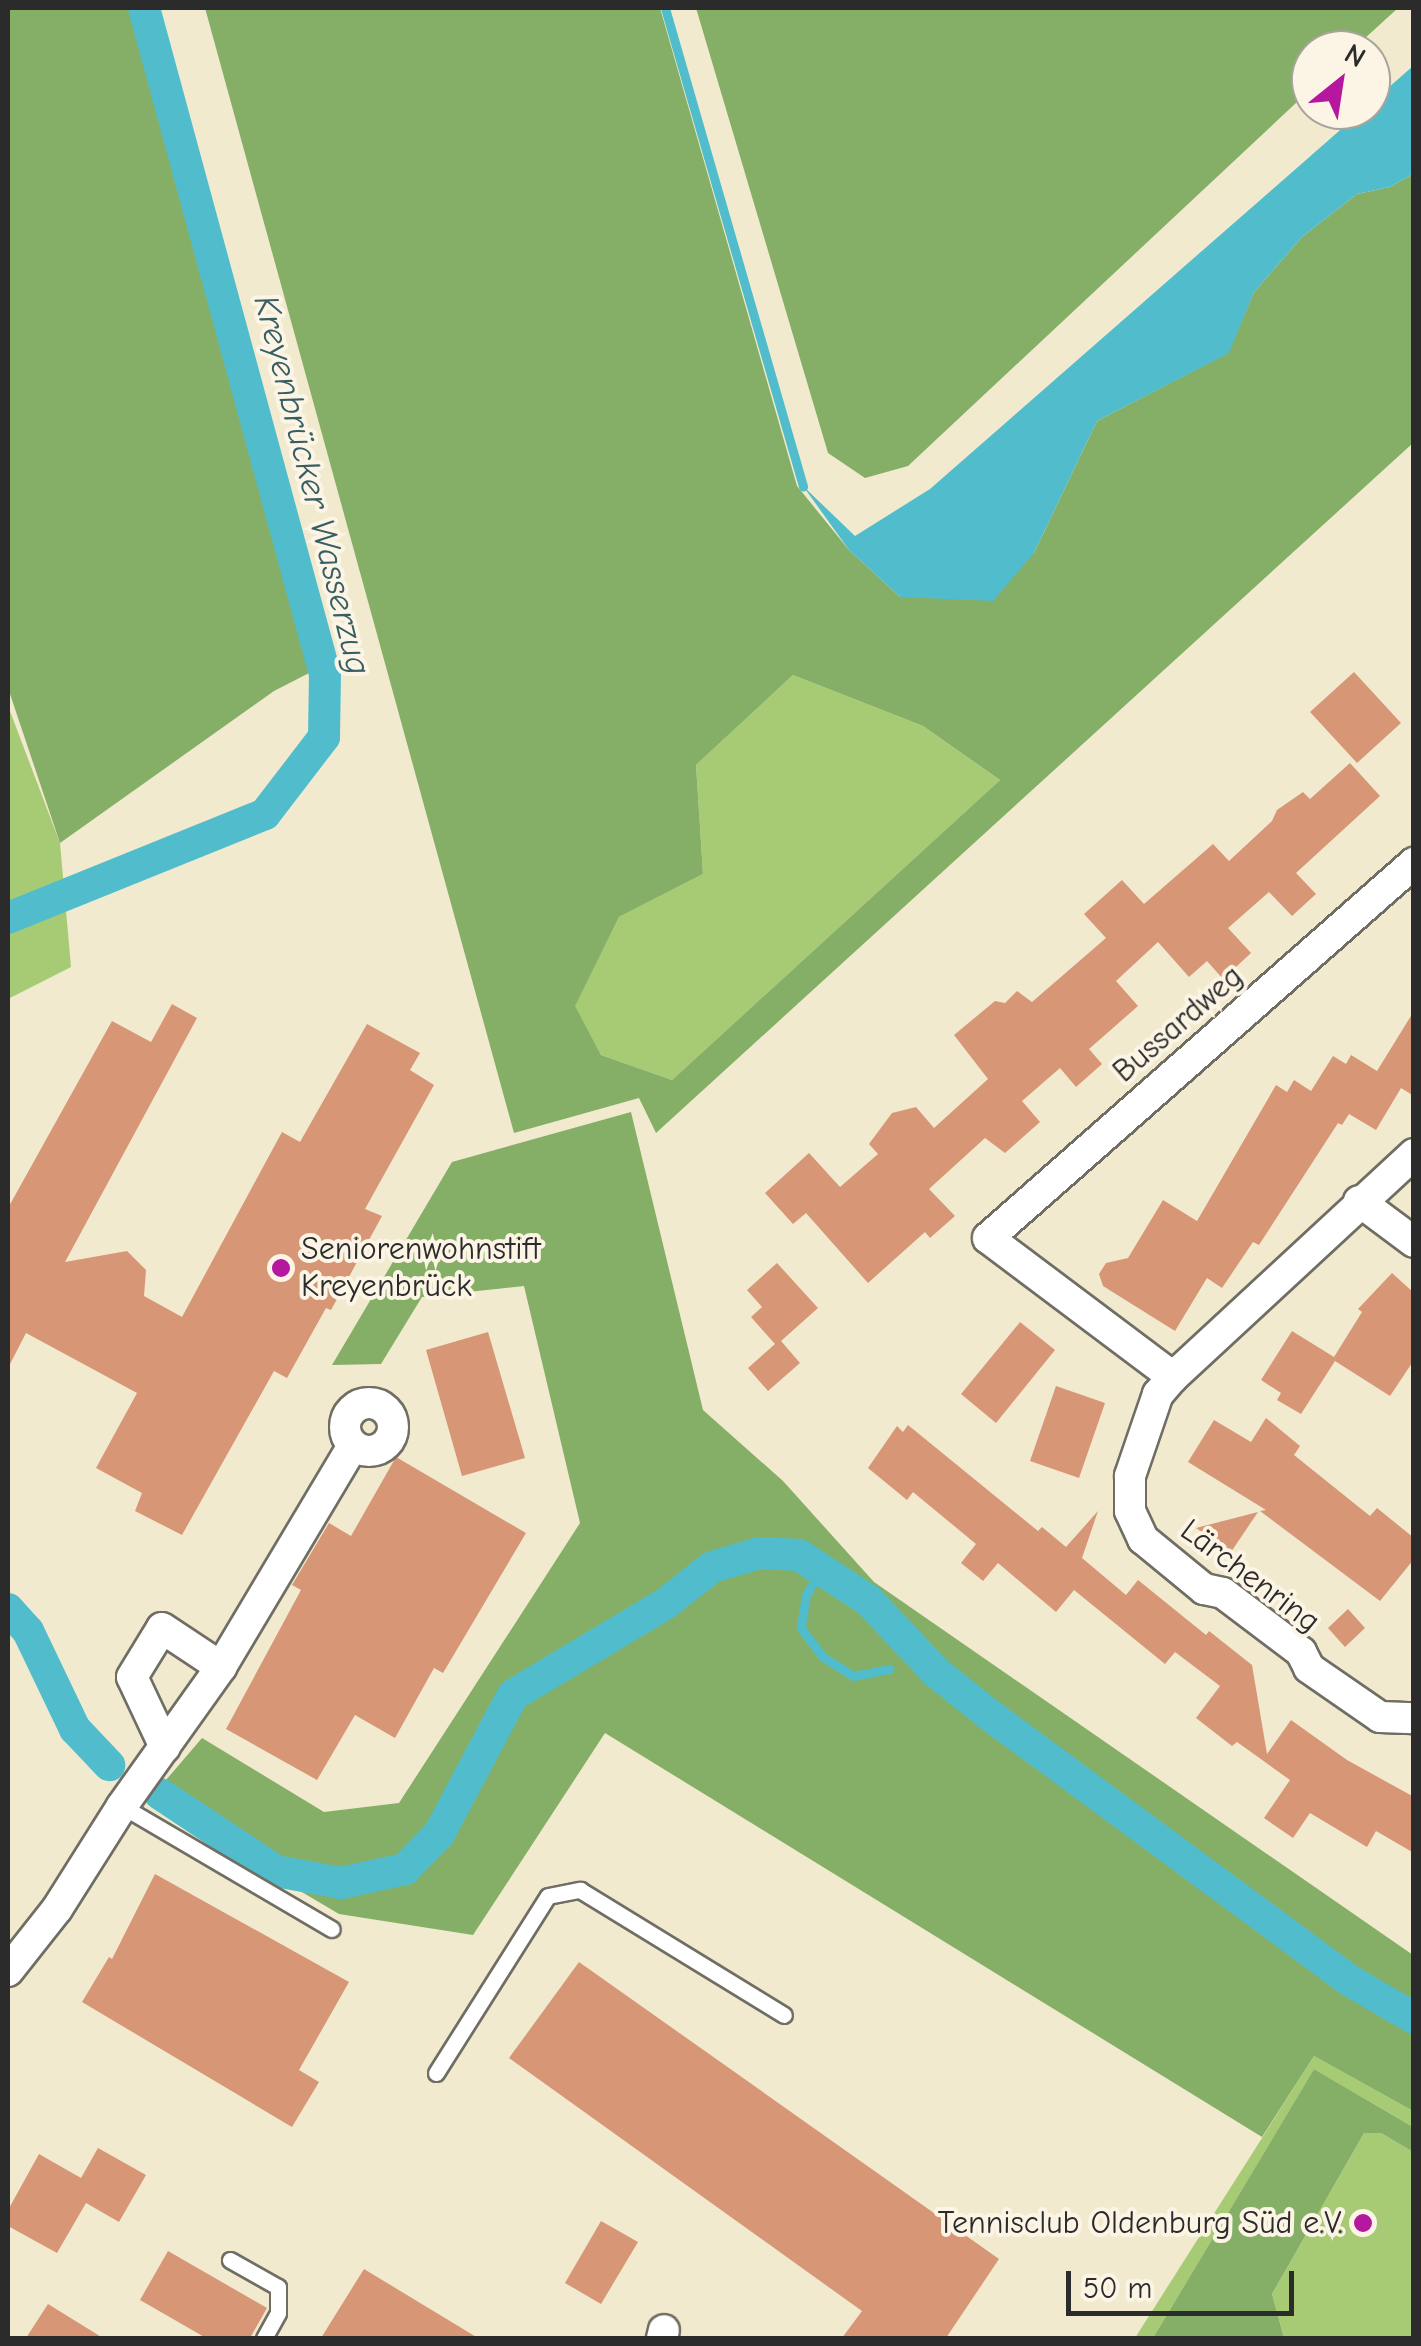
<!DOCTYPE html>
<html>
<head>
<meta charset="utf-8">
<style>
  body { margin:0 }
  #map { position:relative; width:1421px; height:2346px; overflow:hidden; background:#f1eacf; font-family:"Comic Neue",sans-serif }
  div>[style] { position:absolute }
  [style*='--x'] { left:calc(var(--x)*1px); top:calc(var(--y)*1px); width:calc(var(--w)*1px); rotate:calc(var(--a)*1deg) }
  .green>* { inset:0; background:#a7cb75 }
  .forest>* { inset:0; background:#85af66 }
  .water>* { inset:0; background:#51bdcc }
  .stream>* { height:9px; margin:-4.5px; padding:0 4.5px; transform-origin:4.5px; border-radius:4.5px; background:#51bdcc }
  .canal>* { height:32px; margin:-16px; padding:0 16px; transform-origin:16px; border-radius:16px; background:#51bdcc }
  .building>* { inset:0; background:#d79676 }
  .roads { filter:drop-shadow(2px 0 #706e64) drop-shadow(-2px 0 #706e64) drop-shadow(0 2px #706e64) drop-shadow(0 -2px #706e64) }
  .service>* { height:15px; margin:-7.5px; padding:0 7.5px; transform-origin:7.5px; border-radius:7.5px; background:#fff }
  .minor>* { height:30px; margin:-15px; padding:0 15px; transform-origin:15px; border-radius:15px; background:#fff }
  .minor>.ring { margin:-15px; padding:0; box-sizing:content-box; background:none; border:30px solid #fff; border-radius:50% }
  .dots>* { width:28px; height:28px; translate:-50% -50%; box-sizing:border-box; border:5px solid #fcf5e5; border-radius:50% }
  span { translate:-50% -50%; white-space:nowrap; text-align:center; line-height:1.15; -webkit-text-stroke:8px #fcf5e5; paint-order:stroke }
  .street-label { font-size:32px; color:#2b2b2b }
  .poi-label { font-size:32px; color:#2b2b2b }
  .left { translate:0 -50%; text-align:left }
  .right { translate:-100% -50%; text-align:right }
  .water-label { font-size:35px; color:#385e63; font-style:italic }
  .frame { position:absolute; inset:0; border:10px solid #2b2b2b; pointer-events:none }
  .north { position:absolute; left:1291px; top:30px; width:100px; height:100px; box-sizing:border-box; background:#fcf5e5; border:2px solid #a8a49b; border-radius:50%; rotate:30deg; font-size:28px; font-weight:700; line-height:40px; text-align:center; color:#2b2b2b }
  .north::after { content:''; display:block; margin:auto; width:35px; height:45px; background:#b5179e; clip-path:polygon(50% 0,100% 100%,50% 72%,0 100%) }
  .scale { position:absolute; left:1066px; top:2271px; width:228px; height:45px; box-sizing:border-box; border:5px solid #2b2b2b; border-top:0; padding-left:12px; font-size:30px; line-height:35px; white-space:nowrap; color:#2b2b2b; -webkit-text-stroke:8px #fcf5e5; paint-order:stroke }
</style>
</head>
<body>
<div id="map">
  <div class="green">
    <i style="clip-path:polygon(793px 675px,923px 726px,1000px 780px,672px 1080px,601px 1055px,574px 1006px,619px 917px,703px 874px,696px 765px)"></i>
    <i style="clip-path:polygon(8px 706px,60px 843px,71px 967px,8px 999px)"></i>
    <i style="clip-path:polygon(1314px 2056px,1413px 2111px,1413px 2127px,1314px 2069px,1153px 2338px,1135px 2338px)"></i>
    <i style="clip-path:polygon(1364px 2133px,1381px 2133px,1413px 2152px,1413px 2338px,1284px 2338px,1272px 2294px)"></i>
  </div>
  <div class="forest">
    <i style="clip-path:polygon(8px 8px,131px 8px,313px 671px,274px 691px,60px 843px,8px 688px)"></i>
    <i style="clip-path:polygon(evenodd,205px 8px,660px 8px,797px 486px,849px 550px,900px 597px,1034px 553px,1097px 421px,1228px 353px,1254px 292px,1302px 237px,1357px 194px,1390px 187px,1413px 174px,1413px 443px,656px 1133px,639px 1098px,514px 1133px,205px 8px,793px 675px,923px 726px,1000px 780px,672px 1080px,601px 1055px,575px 1006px,619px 917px,703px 874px,696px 765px,793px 675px)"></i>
    <i style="clip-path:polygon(696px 8px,1398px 8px,1352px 50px,1311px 50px,1311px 89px,908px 466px,865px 478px,828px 453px)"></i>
    <i style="clip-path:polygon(631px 1112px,703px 1410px,783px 1481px,874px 1582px,1413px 1955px,1413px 2111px,1314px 2056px,1262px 2137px,605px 1733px,473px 1935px,339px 1914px,148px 1801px,202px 1738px,324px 1812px,399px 1803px,580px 1523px,524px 1286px,422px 1297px,381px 1364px,332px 1365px,452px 1162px)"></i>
    <i style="clip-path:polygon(1314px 2069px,1413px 2127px,1413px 2152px,1381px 2133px,1364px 2133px,1272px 2294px,1284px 2338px,1153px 2338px)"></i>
  </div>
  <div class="water">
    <i style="clip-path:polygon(1413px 66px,1413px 174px,1390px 187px,1357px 194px,1302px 237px,1254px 292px,1229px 353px,1097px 421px,1034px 553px,993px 601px,900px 597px,849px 550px,803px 486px,855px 536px,930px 489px,1363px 110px,1371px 110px,1371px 103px)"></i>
  </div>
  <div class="stream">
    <i style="--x:665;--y:8;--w:498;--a:73.9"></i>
    <i style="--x:822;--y:1568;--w:31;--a:121"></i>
    <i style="--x:806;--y:1595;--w:33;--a:99"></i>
    <i style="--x:801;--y:1628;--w:36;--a:53"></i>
    <i style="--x:823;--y:1657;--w:36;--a:32"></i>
    <i style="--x:853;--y:1676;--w:37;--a:-11"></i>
  </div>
  <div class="canal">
    <i style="--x:8;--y:918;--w:277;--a:-22"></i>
    <i style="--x:265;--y:814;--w:97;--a:-52.5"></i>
    <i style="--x:324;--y:737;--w:63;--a:-89.1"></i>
    <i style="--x:325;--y:674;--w:690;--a:-105.2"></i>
    <i style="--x:8;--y:1609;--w:30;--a:48"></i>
    <i style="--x:28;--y:1631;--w:109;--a:64.4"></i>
    <i style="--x:75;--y:1729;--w:50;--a:46.6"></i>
    <i style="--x:160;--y:1794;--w:139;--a:33.6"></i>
    <i style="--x:276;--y:1871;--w:66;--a:10.5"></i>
    <i style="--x:341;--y:1883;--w:66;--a:-12.3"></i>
    <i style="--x:405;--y:1869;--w:49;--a:-45.8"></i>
    <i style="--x:439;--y:1834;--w:157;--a:-62"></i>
    <i style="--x:513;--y:1695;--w:177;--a:-30.9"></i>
    <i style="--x:665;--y:1604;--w:60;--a:-38.2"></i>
    <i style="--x:712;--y:1567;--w:50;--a:-16.3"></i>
    <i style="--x:760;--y:1553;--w:39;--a:3"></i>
    <i style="--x:799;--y:1555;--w:82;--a:33.1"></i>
    <i style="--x:868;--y:1600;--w:100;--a:46.6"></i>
    <i style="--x:937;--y:1673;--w:69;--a:38.5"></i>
    <i style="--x:991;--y:1716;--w:448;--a:36.4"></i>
    <i style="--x:1352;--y:1982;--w:72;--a:30.1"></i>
  </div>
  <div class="building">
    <i style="clip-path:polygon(1354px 672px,1401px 723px,1357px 763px,1310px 712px)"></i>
    <i style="clip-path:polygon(1350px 763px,1380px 796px,1296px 873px,1316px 894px,1292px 916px,1269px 892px,1228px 928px,1251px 953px,1223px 979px,1207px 961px,1189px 977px,1158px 942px,1116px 981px,1138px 1006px,1089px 1049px,1102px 1064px,1076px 1087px,1060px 1068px,1022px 1101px,1040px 1122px,1005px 1153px,985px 1138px,929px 1189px,955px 1216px,930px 1238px,925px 1232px,868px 1283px,806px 1213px,793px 1224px,765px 1193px,809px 1153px,840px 1187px,878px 1154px,869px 1144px,892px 1113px,916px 1107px,934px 1128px,988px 1079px,954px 1035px,995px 1001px,1005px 1003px,1017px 991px,1032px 1002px,1106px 938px,1084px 914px,1122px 880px,1144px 904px,1213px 844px,1229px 861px,1272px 821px,1277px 810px,1303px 792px,1310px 799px)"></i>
    <i style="clip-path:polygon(172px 1004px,197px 1018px,65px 1262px,127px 1251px,146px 1270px,144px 1296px,182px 1317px,282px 1132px,300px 1142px,367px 1024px,420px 1053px,410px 1070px,434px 1085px,365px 1209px,382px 1216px,331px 1310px,326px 1308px,287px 1378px,274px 1371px,182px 1535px,135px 1511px,142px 1493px,96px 1468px,137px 1393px,26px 1333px,8px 1368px,8px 1208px,112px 1021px,151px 1042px)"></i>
    <i style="clip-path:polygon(1414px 1011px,1414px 1096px,1401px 1088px,1376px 1130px,1349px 1114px,1342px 1125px,1338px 1123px,1259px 1245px,1253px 1242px,1222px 1288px,1207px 1278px,1175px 1331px,1103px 1286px,1099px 1274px,1106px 1263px,1128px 1258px,1163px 1200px,1197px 1221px,1276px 1085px,1287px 1092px,1294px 1080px,1311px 1091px,1333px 1056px,1346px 1064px,1351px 1055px,1377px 1071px)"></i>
    <i style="clip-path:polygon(777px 1263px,818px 1308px,781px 1341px,800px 1363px,768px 1391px,748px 1368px,775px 1344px,751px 1317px,762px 1307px,747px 1290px)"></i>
    <i style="clip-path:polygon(1392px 1273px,1414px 1293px,1414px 1360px,1390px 1396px,1335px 1361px,1301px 1414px,1277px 1400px,1281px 1393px,1261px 1380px,1292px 1331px,1334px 1357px,1362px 1312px,1358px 1309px)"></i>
    <i style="clip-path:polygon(1020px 1322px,1055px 1350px,996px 1423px,961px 1394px)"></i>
    <i style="clip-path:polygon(488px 1332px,525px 1458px,462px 1476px,426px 1350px)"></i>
    <i style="clip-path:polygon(1056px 1386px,1105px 1403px,1079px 1478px,1030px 1461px)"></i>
    <i style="clip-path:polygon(1266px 1418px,1300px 1446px,1294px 1455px,1370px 1516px,1377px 1508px,1414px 1538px,1414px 1559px,1380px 1601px,1260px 1511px,1266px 1510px,1188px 1462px,1214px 1420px,1251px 1442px)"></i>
    <i style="clip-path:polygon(908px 1425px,1038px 1531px,1042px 1527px,1066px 1547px,1098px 1511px,1082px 1558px,1126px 1595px,1138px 1580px,1206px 1635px,1209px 1631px,1252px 1665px,1267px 1754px,1291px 1720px,1347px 1760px,1414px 1797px,1414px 1853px,1376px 1831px,1367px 1847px,1310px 1813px,1293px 1838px,1264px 1818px,1290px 1780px,1237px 1742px,1232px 1746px,1196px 1718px,1220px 1686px,1175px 1652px,1165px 1664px,1074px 1590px,1056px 1612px,998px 1563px,983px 1581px,961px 1563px,976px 1544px,913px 1492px,907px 1500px,868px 1468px,897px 1426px,903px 1432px)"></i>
    <i style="clip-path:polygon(396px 1457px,526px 1533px,443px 1673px,434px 1668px,395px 1738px,355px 1715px,317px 1780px,226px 1729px,301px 1590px,292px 1585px,329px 1523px,351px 1536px)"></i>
    <i style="clip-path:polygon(1258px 1512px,1231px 1552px,1196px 1528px)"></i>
    <i style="clip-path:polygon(1348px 1609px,1365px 1628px,1345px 1647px,1328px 1628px)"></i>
    <i style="clip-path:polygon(155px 1874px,349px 1982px,299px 2070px,319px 2082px,292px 2127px,82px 2002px,109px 1957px,112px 1959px)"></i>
    <i style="clip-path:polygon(579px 1962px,999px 2259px,946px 2338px,842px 2338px,862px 2311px,509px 2058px)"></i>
    <i style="clip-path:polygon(98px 2148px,146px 2175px,119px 2222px,86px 2203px,57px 2253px,8px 2226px,8px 2210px,39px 2154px,81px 2178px)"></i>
    <i style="clip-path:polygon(601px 2221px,638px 2242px,601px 2304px,565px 2283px)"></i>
    <i style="clip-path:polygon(168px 2251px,267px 2308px,250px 2338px,206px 2338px,140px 2300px)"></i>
    <i style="clip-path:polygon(364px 2269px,478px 2338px,321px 2338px)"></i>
    <i style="clip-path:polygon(48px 2304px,103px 2338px,26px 2338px)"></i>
  </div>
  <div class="roads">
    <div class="service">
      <i style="--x:122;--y:1806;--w:243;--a:30.4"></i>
      <i style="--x:436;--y:2073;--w:209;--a:-57.7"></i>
      <i style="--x:548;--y:1896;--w:33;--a:-11"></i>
      <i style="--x:580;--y:1890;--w:239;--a:31.5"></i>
      <i style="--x:230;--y:2260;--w:55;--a:29.4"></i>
      <i style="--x:278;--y:2287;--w:26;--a:90"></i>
      <i style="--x:278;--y:2313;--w:29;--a:119"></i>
    </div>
    <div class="minor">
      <i style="--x:1414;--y:1154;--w:328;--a:137.2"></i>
      <i style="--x:1173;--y:1377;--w:23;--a:131"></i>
      <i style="--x:1158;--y:1394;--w:87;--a:108.9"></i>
      <i style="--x:1130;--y:1476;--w:35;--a:90"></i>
      <i style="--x:1130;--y:1511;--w:31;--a:65"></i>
      <i style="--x:1143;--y:1539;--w:79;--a:39.3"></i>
      <i style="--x:1204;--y:1589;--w:19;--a:12"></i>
      <i style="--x:1223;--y:1593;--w:98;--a:37.1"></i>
      <i style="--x:1301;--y:1652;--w:18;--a:63"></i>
      <i style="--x:1309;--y:1668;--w:86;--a:34.6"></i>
      <i style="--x:1380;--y:1717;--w:34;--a:2"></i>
      <i style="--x:1359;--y:1201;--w:69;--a:36.7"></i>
      <i style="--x:1173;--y:1377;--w:231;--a:-143.1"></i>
      <i style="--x:988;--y:1238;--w:568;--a:-41.36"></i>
      <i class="ring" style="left:345px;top:1403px;width:18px;height:18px"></i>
      <i style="--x:165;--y:1747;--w:77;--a:-115.2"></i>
      <i style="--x:132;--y:1677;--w:57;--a:-58.5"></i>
      <i style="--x:162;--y:1628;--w:71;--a:33.5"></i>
      <i style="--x:8;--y:1971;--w:79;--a:-51.7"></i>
      <i style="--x:57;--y:1909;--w:122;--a:-57.7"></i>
      <i style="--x:122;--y:1806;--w:171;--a:-54.5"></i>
      <i style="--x:221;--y:1667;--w:257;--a:-59.2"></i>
      <i style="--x:662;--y:2338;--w:8;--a:-76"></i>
    </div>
  </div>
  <div class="dots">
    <i style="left:281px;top:1268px;background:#b5179e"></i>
    <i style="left:1363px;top:2223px;background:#b5179e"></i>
  </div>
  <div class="street-label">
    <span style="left:1178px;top:1024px;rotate:-41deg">Bussardweg</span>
    <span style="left:1250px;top:1576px;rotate:37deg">Lärchenring</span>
  </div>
  <div class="poi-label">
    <span class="left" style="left:301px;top:1268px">Seniorenwohnstift<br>Kreyenbrück</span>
    <span class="right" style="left:1343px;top:2223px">Tennisclub Oldenburg Süd e.V.</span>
  </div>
  <div class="water-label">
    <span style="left:312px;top:485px;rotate:76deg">Kreyenbrücker Wasserzug</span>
  </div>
  <div class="frame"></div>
  <div class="north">N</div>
  <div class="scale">50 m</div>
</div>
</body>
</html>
